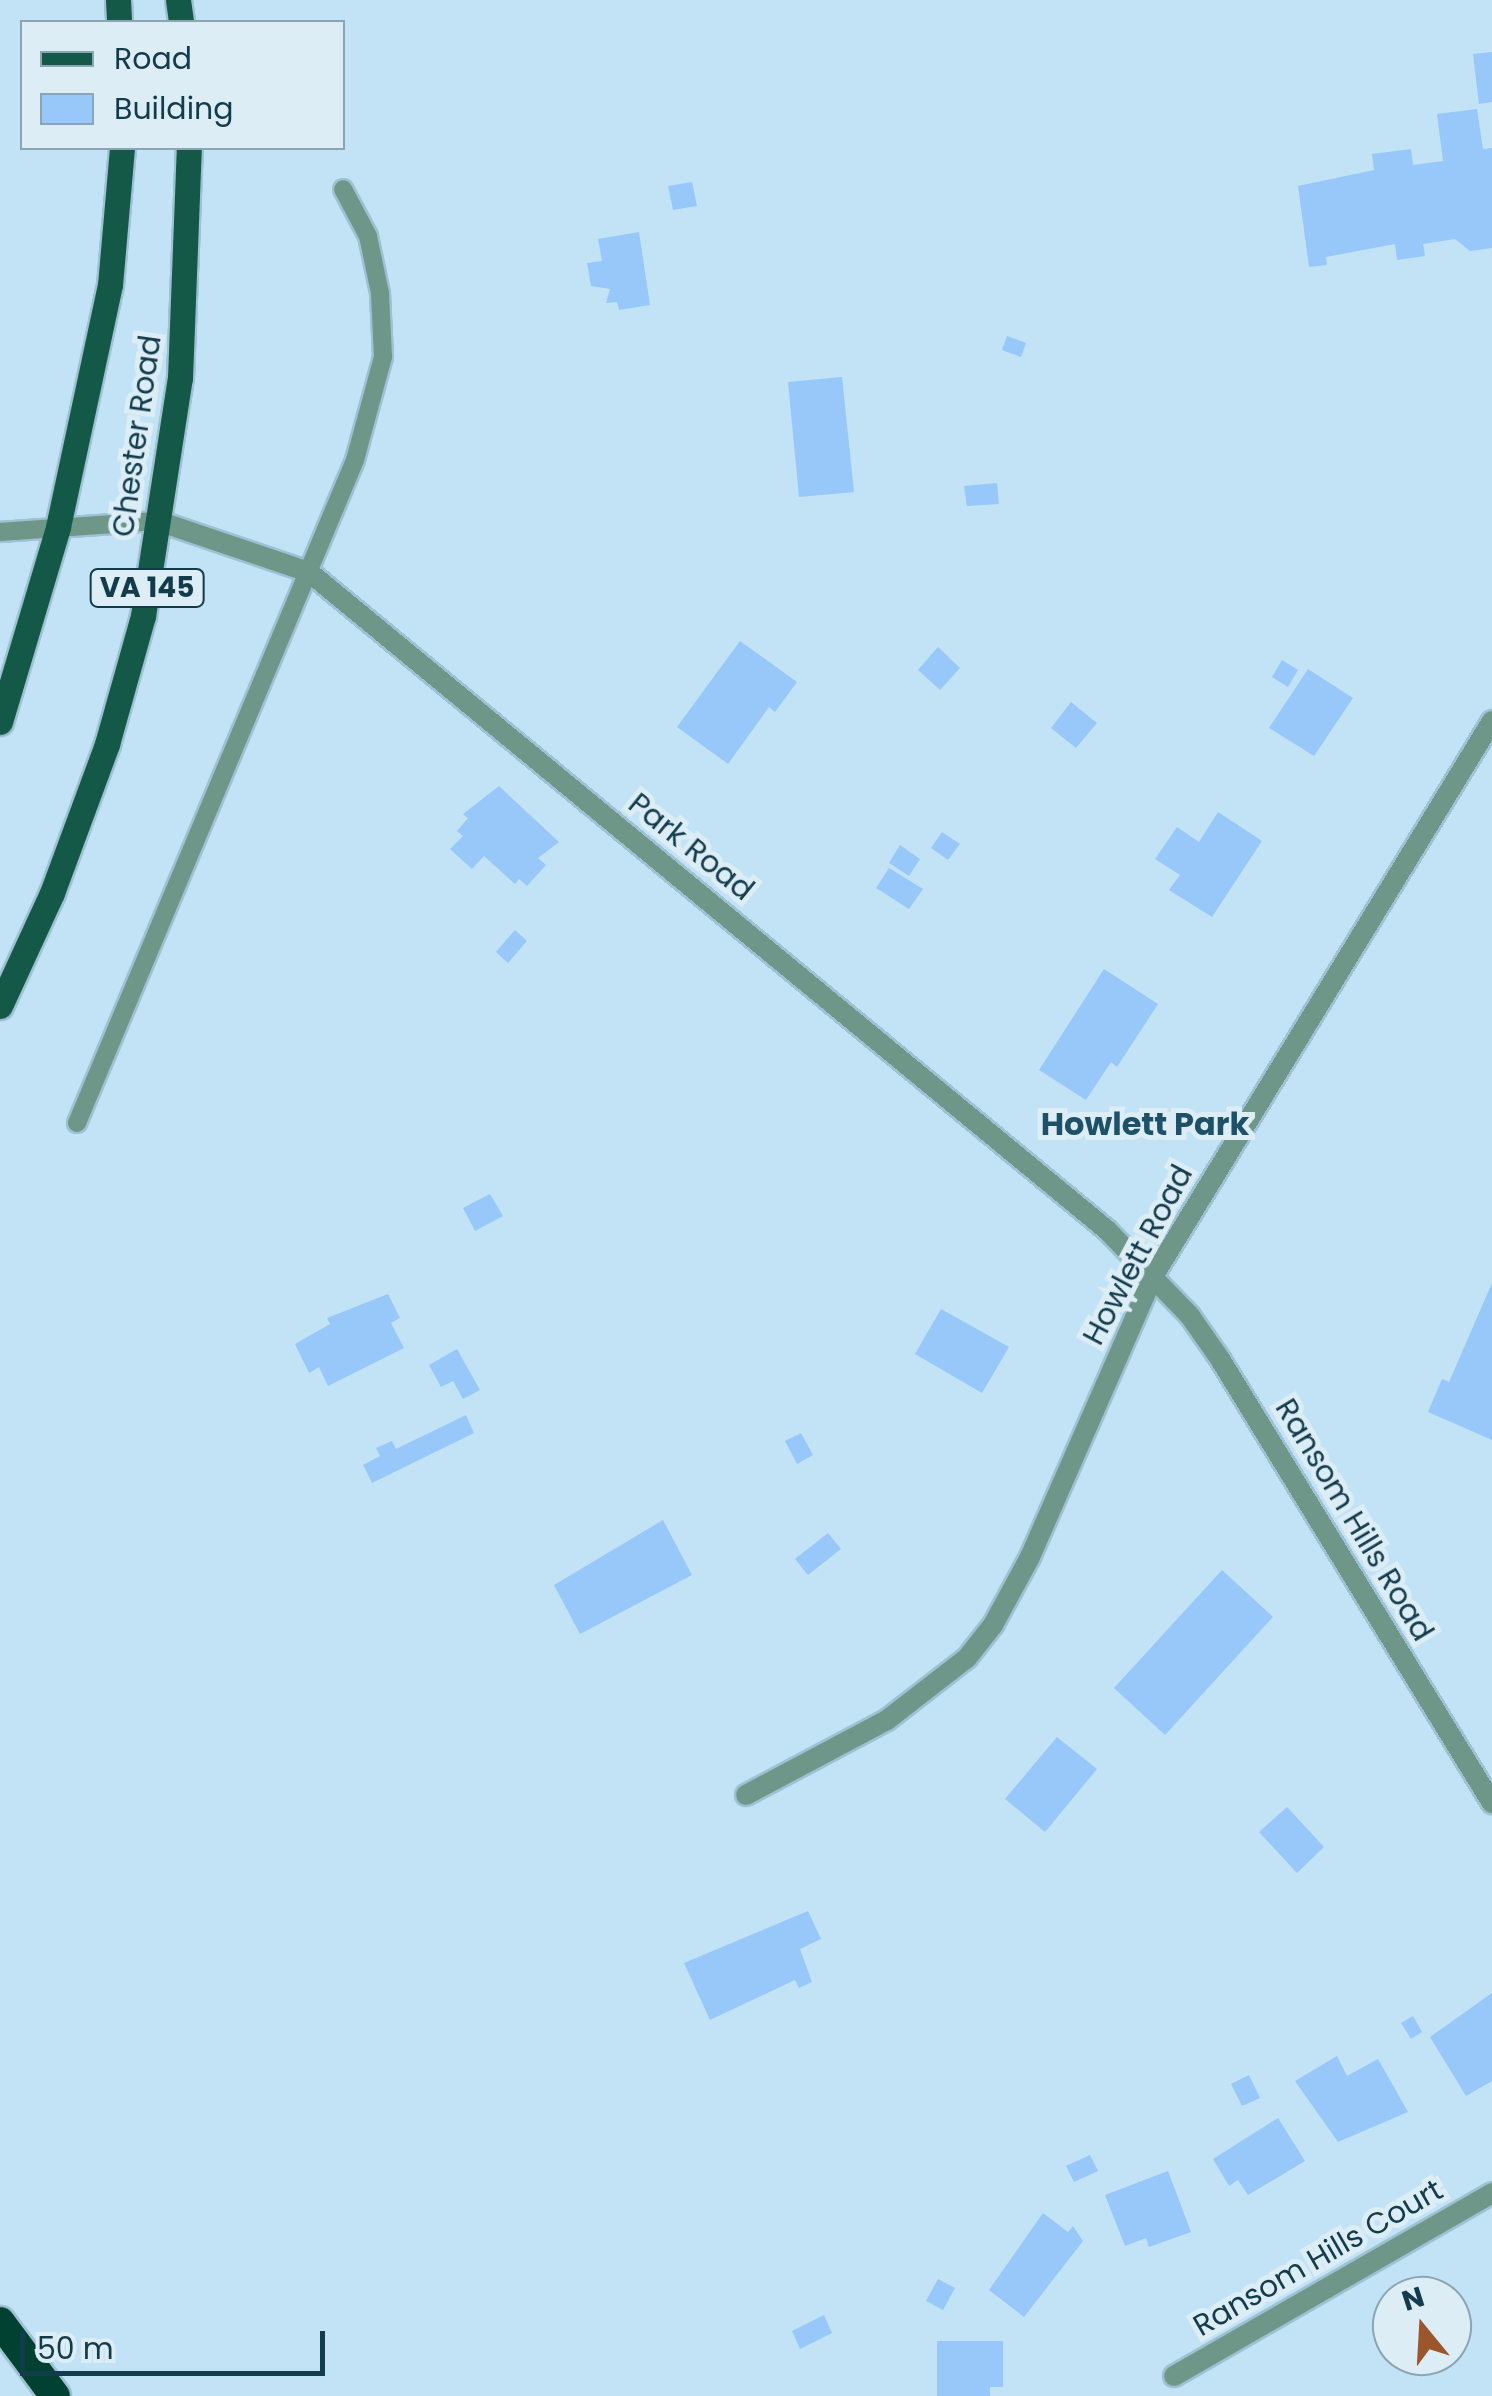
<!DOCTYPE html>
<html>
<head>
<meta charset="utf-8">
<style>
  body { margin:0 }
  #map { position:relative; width:1492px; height:2396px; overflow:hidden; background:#c1e3f5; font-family:Poppins,sans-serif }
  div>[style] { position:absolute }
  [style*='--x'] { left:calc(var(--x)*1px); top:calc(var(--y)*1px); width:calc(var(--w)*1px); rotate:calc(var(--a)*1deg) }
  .building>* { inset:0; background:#98c7f9 }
  .roads { filter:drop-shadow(2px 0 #9ec1d3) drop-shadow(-2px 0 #9ec1d3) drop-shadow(0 2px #9ec1d3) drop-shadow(0 -2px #9ec1d3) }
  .lane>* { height:18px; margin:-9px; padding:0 9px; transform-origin:9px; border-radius:9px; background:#6f9789 }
  .street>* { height:20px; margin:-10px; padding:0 10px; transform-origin:10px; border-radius:10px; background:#6f9789 }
  .primary>* { height:25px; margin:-12.5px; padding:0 12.5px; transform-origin:12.5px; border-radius:12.5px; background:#145947 }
  .highway>* { height:30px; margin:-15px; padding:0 15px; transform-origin:15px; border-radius:15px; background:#014131 }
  span { translate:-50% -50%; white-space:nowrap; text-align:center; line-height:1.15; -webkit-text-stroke:10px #dcedf6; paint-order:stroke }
  .shield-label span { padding:2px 8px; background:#dcedf6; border:2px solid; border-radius:8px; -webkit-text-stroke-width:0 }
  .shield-label { font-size:28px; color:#123b4c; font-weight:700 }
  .street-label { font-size:30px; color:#123b4c }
  .neighbourhood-label { font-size:32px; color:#1e5167; font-weight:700 }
  .legend { position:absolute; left:20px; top:20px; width:325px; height:130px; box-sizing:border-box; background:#dcedf6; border:2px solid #8ba6b2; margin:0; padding:12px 18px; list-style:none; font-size:30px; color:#123b4c }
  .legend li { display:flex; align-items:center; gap:20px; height:50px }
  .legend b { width:50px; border:2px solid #8ba6b2 }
  .north { position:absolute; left:1372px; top:2276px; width:100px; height:100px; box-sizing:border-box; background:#dcedf6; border:2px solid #8ba6b2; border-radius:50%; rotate:342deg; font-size:28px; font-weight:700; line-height:40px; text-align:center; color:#123b4c }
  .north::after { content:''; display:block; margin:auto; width:35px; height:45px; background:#9b562b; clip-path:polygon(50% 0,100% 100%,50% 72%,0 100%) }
  .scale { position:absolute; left:20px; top:2331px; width:305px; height:45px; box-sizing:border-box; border:5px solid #123b4c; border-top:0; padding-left:12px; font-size:30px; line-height:35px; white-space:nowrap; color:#123b4c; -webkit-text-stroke:8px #dcedf6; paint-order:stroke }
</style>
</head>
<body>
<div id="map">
  <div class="building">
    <i style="clip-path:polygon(1492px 52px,1492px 102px,1479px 104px,1473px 54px)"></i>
    <i style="clip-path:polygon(1477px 109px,1483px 149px,1492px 148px,1492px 248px,1470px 251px,1455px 239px,1423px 244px,1425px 256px,1397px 260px,1395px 244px,1326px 257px,1327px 265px,1309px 267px,1298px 186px,1374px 170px,1372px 154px,1411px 149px,1413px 165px,1443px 161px,1437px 114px)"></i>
    <i style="clip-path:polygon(692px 182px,697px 206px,673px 210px,668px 186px)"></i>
    <i style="clip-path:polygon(639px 232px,650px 305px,619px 310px,617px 302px,606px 303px,610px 289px,591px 286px,587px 263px,602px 261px,598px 239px)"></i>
    <i style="clip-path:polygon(1007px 336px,1026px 343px,1021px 357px,1002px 350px)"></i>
    <i style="clip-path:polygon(842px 377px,854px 492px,799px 497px,788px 382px)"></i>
    <i style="clip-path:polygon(997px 483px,999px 504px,967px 506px,964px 486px)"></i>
    <i style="clip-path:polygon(740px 641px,797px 682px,775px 712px,769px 707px,728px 764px,677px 727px)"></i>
    <i style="clip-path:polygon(938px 647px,960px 668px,940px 690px,918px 670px)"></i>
    <i style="clip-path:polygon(1282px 660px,1298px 670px,1288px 687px,1272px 677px)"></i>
    <i style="clip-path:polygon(1308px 669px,1353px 698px,1314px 756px,1269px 728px)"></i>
    <i style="clip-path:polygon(1071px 702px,1097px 723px,1076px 748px,1051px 728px)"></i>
    <i style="clip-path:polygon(499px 786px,559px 842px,538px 858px,546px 865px,527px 886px,519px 879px,515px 884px,484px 856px,472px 869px,450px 849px,463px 836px,457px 831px,468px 818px,463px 814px)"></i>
    <i style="clip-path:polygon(1218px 812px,1262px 841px,1212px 917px,1169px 890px,1180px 875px,1155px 859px,1177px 827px,1199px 842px)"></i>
    <i style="clip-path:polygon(942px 832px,960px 844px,948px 860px,931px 848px)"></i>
    <i style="clip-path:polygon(900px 845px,920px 859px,909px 876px,889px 863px)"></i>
    <i style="clip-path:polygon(889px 868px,923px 889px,909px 909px,876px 888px)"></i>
    <i style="clip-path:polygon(515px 930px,527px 941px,508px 963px,496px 952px)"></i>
    <i style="clip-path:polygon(1104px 969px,1158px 1004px,1117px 1067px,1111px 1062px,1086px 1100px,1039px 1070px)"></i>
    <i style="clip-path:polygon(490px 1194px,503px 1216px,475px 1231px,463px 1208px)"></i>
    <i style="clip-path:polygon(1492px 1283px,1492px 1440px,1428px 1412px,1442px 1379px,1449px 1382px)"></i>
    <i style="clip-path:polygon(388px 1294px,400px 1318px,391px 1323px,404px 1348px,328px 1386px,319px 1367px,309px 1373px,295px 1344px,330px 1324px,327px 1318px)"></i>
    <i style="clip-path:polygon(941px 1309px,1009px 1347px,982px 1393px,915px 1354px)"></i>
    <i style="clip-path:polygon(457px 1349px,480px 1390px,463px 1399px,453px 1381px,441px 1387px,429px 1365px)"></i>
    <i style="clip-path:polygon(466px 1415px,474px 1433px,372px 1483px,363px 1465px,380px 1456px,376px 1448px,392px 1441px,396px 1449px)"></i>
    <i style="clip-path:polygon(801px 1433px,813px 1455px,797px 1464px,785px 1441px)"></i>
    <i style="clip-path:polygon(663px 1520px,692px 1575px,580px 1634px,554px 1585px)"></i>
    <i style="clip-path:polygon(828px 1533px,841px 1549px,808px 1575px,795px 1559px)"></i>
    <i style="clip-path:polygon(1222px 1570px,1273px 1617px,1165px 1735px,1114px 1688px)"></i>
    <i style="clip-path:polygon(1057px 1737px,1097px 1769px,1045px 1832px,1005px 1799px)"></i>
    <i style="clip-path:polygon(1287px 1807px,1324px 1847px,1297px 1873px,1259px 1832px)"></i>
    <i style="clip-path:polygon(808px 1911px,821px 1939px,800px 1949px,812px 1982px,799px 1988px,795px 1980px,710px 2020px,684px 1963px)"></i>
    <i style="clip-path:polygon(1492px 1993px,1492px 2081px,1466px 2096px,1430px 2037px)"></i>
    <i style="clip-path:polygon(1413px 2016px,1422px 2032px,1411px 2039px,1401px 2023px)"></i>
    <i style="clip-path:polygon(1337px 2056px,1347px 2076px,1378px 2059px,1408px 2112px,1338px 2142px,1295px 2081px)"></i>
    <i style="clip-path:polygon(1249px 2075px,1260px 2098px,1242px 2106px,1231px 2084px)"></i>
    <i style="clip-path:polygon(1278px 2118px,1305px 2161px,1248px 2195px,1238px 2180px,1229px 2186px,1213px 2159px)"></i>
    <i style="clip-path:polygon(1090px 2155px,1098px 2171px,1074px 2182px,1066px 2166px)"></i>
    <i style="clip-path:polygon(1168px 2171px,1191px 2232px,1149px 2247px,1146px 2238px,1125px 2246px,1105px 2195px)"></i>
    <i style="clip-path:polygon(1043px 2213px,1068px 2232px,1073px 2226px,1083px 2241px,1024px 2317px,989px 2290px)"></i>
    <i style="clip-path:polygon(938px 2279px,955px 2288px,943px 2310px,926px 2301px)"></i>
    <i style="clip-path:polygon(824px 2315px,832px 2333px,800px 2349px,792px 2331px)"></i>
    <i style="clip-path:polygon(937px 2341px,1003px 2341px,1003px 2387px,990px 2387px,990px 2396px,937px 2396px)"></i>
  </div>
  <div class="roads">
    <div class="lane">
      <i style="--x:0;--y:532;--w:158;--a:-4"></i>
      <i style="--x:77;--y:1123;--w:719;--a:-67.25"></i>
      <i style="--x:355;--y:460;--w:107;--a:-74.8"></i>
      <i style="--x:383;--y:357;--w:64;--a:-92.7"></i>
      <i style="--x:380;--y:293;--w:58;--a:-101.9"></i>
      <i style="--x:368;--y:236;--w:53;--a:-118"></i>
    </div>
    <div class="street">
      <i style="--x:158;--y:521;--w:159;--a:18.7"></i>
      <i style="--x:309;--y:572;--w:1034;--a:39.51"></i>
      <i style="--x:1107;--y:1230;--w:120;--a:46"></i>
      <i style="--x:1190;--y:1316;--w:52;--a:55.1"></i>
      <i style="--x:1220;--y:1359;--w:521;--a:58.51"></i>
      <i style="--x:746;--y:1795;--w:160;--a:-28"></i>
      <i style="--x:887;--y:1720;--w:101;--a:-37.8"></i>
      <i style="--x:967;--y:1658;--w:42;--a:-51.8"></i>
      <i style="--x:993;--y:1625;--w:77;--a:-61.4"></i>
      <i style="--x:1030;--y:1557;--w:308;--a:-66.3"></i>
      <i style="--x:1154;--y:1275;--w:649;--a:-58.61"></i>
      <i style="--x:1174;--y:2376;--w:367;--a:-29.9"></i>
    </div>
    <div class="primary">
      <i style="--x:118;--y:0;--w:22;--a:87"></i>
      <i style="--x:178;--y:0;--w:22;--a:82"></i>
      <i style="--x:0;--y:722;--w:203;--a:-73.4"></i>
      <i style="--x:58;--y:527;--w:248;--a:-77.9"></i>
      <i style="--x:110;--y:285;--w:138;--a:-85"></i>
      <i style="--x:0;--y:1006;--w:124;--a:-65.3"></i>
      <i style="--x:52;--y:893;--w:159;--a:-69.7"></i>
      <i style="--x:107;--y:744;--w:133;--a:-74.3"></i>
      <i style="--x:143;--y:616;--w:241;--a:-81.2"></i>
      <i style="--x:180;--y:378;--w:230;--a:-87.8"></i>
    </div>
    <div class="highway">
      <i style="--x:0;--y:2322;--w:92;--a:53.4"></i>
    </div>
  </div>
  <div class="shield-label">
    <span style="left:147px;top:588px">VA 145</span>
  </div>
  <div class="street-label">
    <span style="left:137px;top:436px;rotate:-82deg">Chester Road</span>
    <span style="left:691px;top:847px;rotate:39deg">Park Road</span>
    <span style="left:1138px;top:1255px;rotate:-62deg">Howlett Road</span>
    <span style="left:1354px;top:1520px;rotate:59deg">Ransom Hills Road</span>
    <span style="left:1318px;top:2258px;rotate:-30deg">Ransom Hills Court</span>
  </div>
  <div class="neighbourhood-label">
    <span style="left:1145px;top:1124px">Howlett Park</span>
  </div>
  <ul class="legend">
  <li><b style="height:12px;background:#145947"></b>Road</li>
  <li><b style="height:28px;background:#98c7f9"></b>Building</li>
  </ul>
  <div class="north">N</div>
  <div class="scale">50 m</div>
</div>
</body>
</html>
